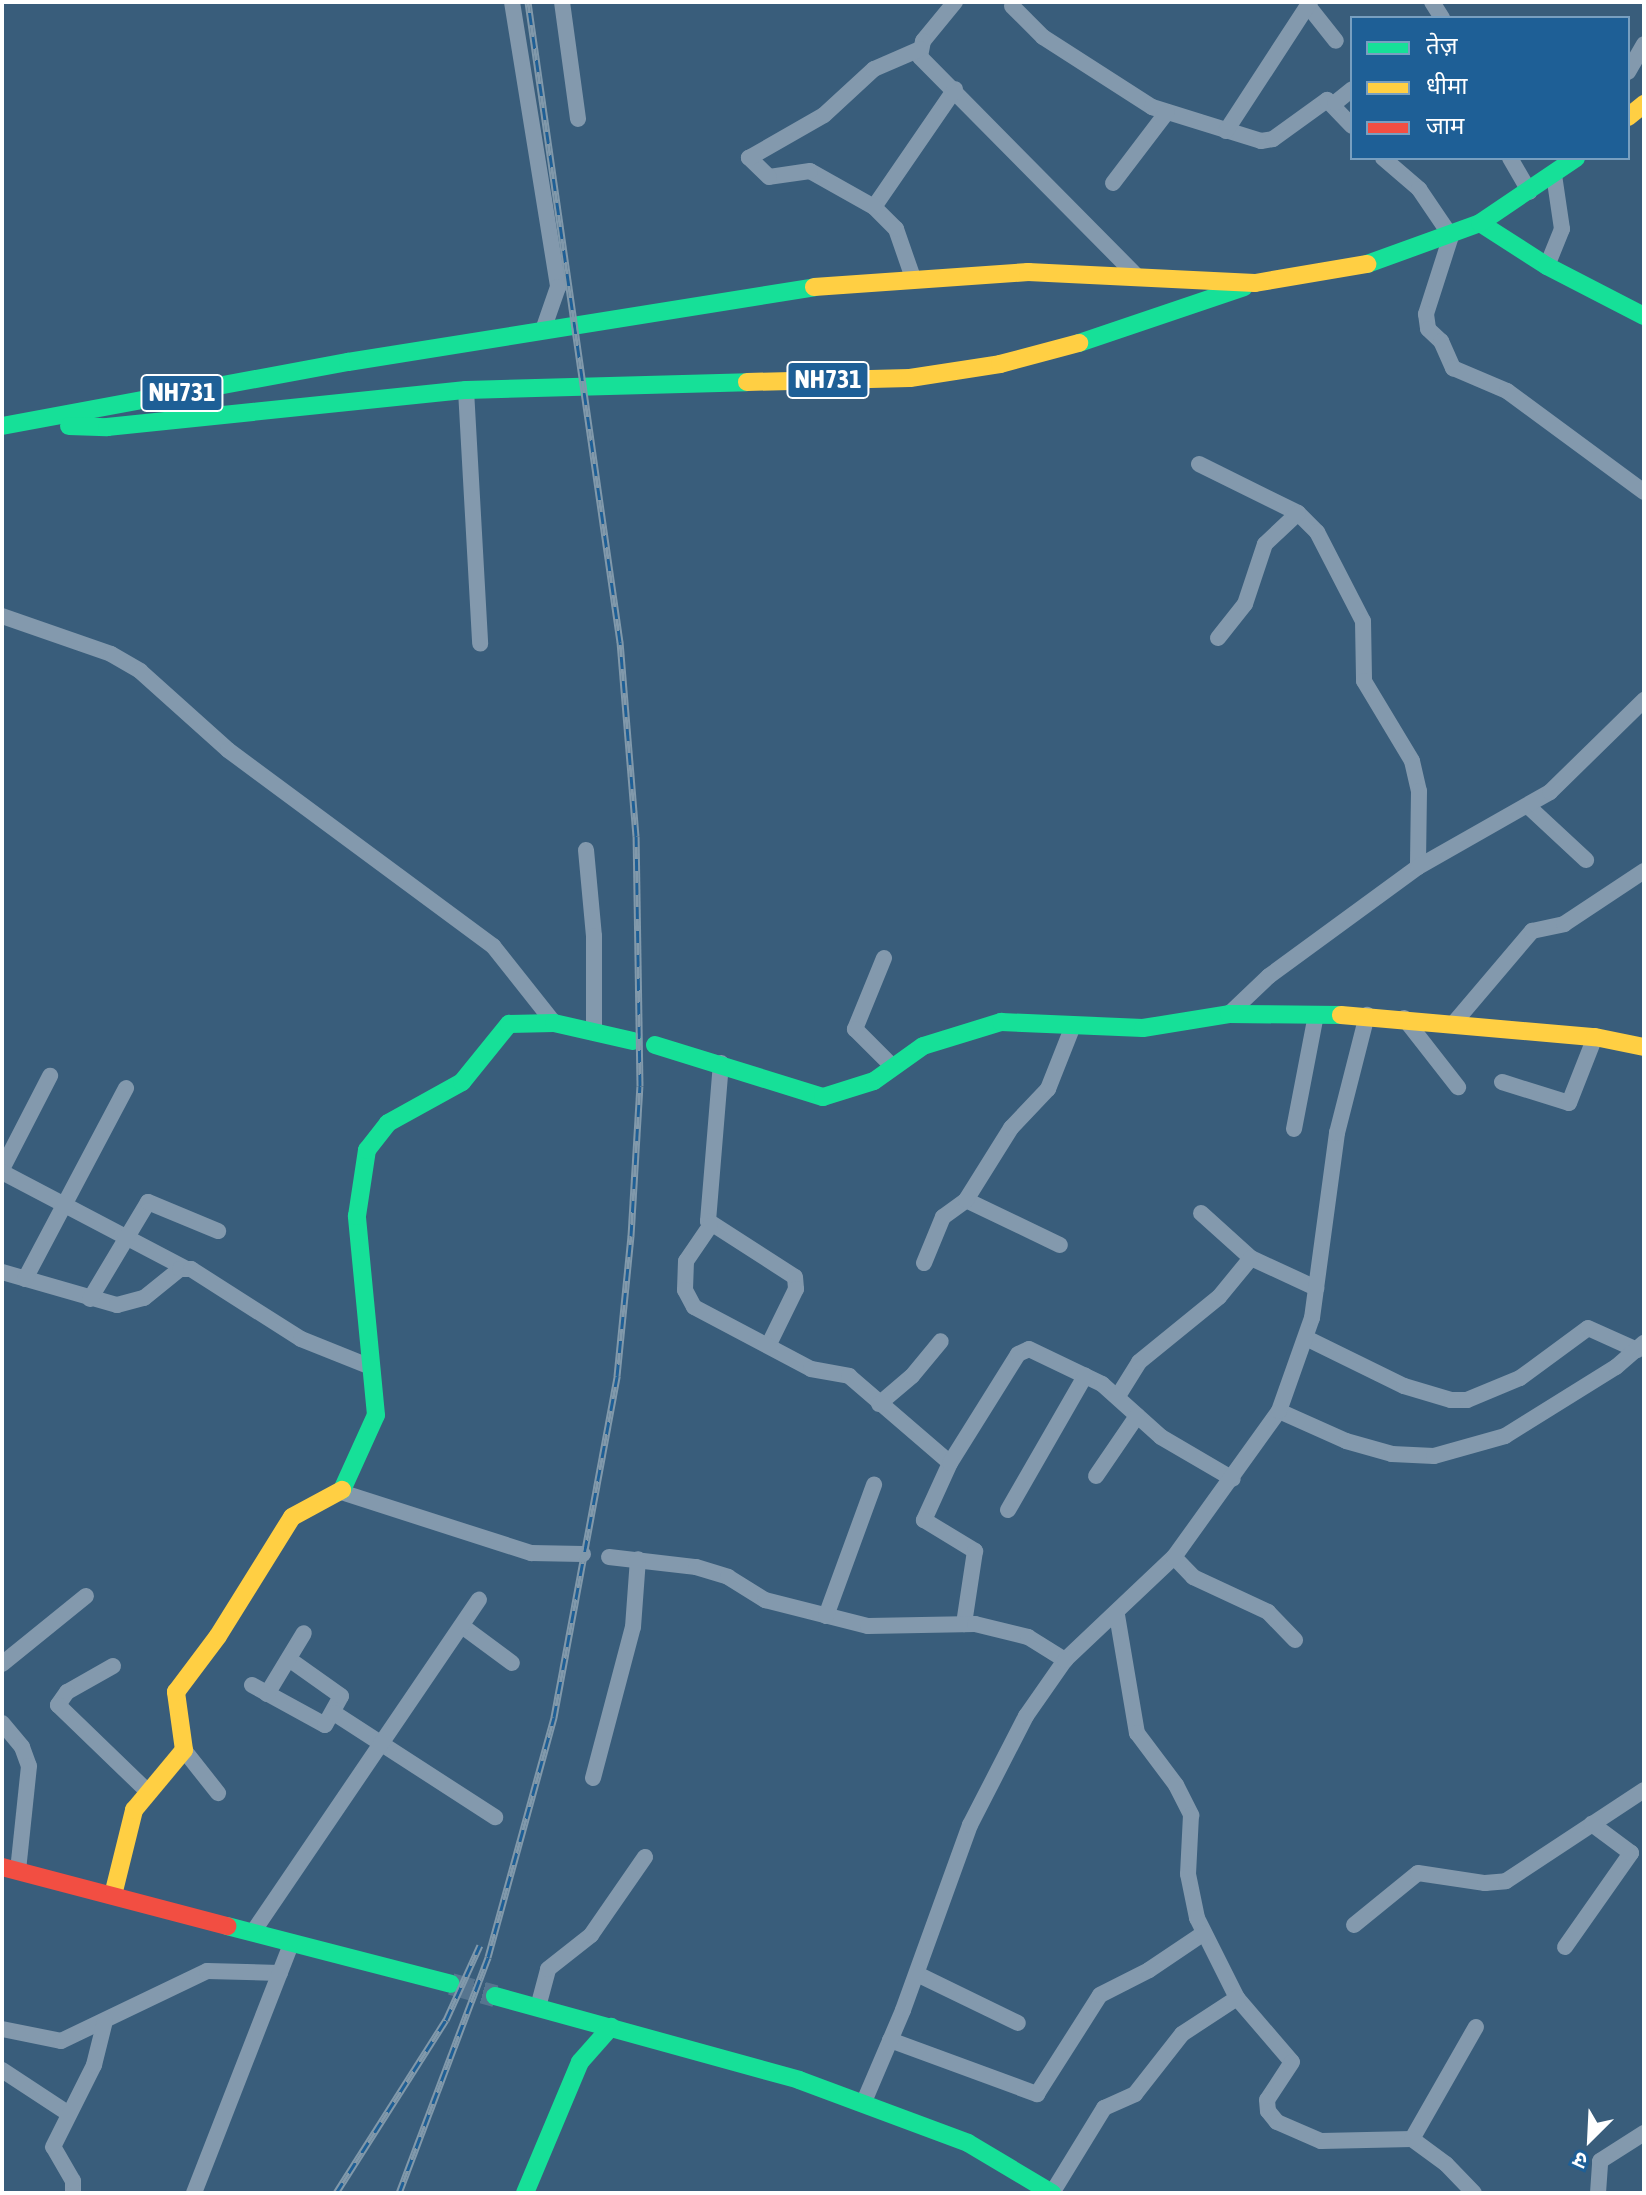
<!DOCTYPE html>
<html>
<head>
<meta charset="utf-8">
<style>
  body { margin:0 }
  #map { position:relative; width:1646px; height:2195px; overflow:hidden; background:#395d7b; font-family:"Asap Condensed","Noto Sans Devanagari",sans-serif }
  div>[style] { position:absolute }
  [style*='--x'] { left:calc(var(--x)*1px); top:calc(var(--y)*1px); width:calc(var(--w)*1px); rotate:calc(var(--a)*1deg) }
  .secondary-tunnel>* { height:22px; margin-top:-11px; transform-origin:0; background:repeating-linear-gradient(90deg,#57758f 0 22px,transparent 0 33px) }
  .street>* { height:16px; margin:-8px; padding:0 8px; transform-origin:8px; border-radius:8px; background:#8399ad }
  .fast>* { height:18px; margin:-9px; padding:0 9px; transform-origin:9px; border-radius:9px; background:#16e098 }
  .slow>* { height:18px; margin:-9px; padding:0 9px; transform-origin:9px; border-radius:9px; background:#ffcf43 }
  .jam>* { height:18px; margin:-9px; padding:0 9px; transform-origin:9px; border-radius:9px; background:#f24e42 }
  .rail>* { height:7px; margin-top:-3.5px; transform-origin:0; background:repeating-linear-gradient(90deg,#1e5f96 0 12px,#8199ab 0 24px); box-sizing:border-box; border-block:2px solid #8199ab }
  span { translate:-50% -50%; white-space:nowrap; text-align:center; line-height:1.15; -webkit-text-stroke:6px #1e5f96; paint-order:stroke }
  .shield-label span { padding:2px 6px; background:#1e5f96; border:2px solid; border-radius:6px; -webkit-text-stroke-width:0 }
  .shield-label { font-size:26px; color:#fff; font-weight:700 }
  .frame { position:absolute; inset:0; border:4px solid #fff; pointer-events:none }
  .legend { position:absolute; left:1350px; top:16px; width:280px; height:144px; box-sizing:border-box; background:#1e5f96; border:2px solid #789fc0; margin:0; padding:10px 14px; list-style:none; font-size:24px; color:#fff }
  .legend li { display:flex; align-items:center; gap:16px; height:40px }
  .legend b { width:40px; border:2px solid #789fc0 }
  .north { position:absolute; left:1550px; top:2099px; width:80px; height:80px; -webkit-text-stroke:6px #1e5f96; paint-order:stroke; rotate:204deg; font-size:22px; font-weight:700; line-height:32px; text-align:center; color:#fff }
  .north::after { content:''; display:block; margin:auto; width:28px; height:36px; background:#fff; clip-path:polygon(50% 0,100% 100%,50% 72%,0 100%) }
</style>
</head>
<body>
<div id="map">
  <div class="secondary-tunnel">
    <i style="--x:451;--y:1984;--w:46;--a:15.3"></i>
  </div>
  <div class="street">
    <i style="--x:512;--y:2;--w:289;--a:80.8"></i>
    <i style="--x:558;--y:287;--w:46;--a:109.2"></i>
    <i style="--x:562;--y:2;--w:118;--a:82.2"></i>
    <i style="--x:955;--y:2;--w:50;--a:129.4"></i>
    <i style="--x:923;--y:41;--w:16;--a:101"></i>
    <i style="--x:920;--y:57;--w:311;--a:45.3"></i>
    <i style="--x:1432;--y:2;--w:19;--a:58"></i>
    <i style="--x:1012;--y:6;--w:44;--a:45"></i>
    <i style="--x:1043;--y:37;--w:130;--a:32.7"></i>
    <i style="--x:1152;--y:107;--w:114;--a:17.3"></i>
    <i style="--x:1261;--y:141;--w:12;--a:-9"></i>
    <i style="--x:1273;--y:139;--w:67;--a:-35.8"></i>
    <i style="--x:1327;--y:100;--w:36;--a:46"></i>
    <i style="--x:1309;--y:7;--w:43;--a:51.5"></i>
    <i style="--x:1628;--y:72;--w:32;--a:-60"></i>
    <i style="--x:1335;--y:103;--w:22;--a:-39"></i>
    <i style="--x:1226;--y:131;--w:154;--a:-56.9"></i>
    <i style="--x:1383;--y:158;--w:48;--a:40.7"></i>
    <i style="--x:1419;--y:189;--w:57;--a:55.8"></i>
    <i style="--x:1451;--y:236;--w:82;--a:107.8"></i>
    <i style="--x:1426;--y:314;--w:15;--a:82"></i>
    <i style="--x:1428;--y:329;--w:18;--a:43"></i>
    <i style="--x:1441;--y:341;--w:30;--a:66"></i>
    <i style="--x:1453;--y:368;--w:59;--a:23.1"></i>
    <i style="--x:1507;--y:391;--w:170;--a:36.4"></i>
    <i style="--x:1510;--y:158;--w:39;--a:60"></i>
    <i style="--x:1113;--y:183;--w:89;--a:-52.7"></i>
    <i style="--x:874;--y:207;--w:143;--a:-55.5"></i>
    <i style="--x:1547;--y:266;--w:40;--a:-68"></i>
    <i style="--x:1562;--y:229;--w:55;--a:-98.4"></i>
    <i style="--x:912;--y:275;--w:49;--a:-109.2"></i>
    <i style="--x:896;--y:229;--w:31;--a:-135"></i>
    <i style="--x:874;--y:207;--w:73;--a:-150.6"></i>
    <i style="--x:810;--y:171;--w:41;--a:171.7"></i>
    <i style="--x:769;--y:177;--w:28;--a:-136"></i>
    <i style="--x:749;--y:158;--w:86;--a:-29.8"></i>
    <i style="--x:824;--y:115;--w:68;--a:-42.6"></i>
    <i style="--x:874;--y:69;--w:50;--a:-23.5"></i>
    <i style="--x:466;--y:390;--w:254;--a:86.8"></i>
    <i style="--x:1199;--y:464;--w:110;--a:26.3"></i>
    <i style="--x:1298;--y:513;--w:27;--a:45"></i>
    <i style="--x:1317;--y:532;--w:100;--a:62.7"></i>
    <i style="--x:1363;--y:621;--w:60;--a:89"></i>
    <i style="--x:1364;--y:681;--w:93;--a:59"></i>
    <i style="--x:1412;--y:761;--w:31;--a:77"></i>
    <i style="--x:1419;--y:791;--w:76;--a:90.8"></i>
    <i style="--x:2;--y:616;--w:115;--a:19.2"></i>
    <i style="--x:111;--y:654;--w:34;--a:30"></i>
    <i style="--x:140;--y:671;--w:118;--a:41.9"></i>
    <i style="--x:228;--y:750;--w:330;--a:36.5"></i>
    <i style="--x:493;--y:946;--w:98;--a:51.6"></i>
    <i style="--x:1218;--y:638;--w:43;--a:-51.5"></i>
    <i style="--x:1245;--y:604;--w:63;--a:-71.6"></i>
    <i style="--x:1265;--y:544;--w:45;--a:-43.2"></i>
    <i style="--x:1529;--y:807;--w:78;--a:42.9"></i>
    <i style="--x:586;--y:850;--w:86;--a:84.7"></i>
    <i style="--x:594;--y:936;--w:96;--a:90"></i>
    <i style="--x:884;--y:958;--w:77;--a:112.2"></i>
    <i style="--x:855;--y:1029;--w:54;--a:45"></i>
    <i style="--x:1229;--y:1014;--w:55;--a:-43.5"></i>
    <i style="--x:1269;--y:976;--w:185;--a:-36.2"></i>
    <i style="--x:1418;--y:867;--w:152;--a:-29.6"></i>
    <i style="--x:1550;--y:792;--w:132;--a:-44.4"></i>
    <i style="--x:1404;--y:1018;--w:88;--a:52"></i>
    <i style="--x:1454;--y:1023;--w:121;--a:-49.7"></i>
    <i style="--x:1532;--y:931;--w:33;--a:-12"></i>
    <i style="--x:1564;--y:924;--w:96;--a:-33.5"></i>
    <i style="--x:721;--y:1063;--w:159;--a:94.7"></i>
    <i style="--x:708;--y:1221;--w:103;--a:32.8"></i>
    <i style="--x:795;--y:1277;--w:12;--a:85"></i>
    <i style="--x:796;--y:1289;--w:61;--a:116.1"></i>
    <i style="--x:1502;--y:1082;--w:70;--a:17.4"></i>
    <i style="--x:1569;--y:1103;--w:71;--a:-68.5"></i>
    <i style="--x:1294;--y:1129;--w:116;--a:-79.1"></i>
    <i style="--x:2;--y:1169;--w:105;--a:-62.7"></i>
    <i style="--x:2;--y:1172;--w:207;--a:27.7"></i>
    <i style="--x:966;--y:1200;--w:104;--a:25.6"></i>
    <i style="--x:1201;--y:1213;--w:67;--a:42"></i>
    <i style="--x:1251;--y:1258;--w:72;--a:24.8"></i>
    <i style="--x:710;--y:1226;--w:42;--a:124.4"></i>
    <i style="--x:686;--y:1261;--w:29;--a:92"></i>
    <i style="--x:685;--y:1290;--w:19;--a:62"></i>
    <i style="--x:694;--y:1307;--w:132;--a:27.9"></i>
    <i style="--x:811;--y:1369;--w:39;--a:10"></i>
    <i style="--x:849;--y:1376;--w:133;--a:40.7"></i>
    <i style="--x:950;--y:1463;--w:63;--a:114.5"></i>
    <i style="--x:924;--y:1520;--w:60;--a:31.3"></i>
    <i style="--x:975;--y:1551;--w:74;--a:98.6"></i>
    <i style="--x:924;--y:1263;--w:50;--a:-67.6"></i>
    <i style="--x:943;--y:1217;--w:29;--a:-36"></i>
    <i style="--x:966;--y:1200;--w:85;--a:-58"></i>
    <i style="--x:1011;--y:1128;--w:54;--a:-46.5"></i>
    <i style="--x:1048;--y:1089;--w:68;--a:-68.4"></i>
    <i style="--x:2;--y:1272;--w:120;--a:16"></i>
    <i style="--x:117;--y:1305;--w:28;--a:-15"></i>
    <i style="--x:144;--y:1298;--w:46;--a:-38.9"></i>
    <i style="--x:180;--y:1269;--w:11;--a:0"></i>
    <i style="--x:191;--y:1269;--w:130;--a:32.5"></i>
    <i style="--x:301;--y:1339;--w:75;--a:21.8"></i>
    <i style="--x:25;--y:1279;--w:216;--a:-62.1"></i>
    <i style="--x:90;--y:1299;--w:113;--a:-59.1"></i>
    <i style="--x:148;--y:1202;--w:76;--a:22.5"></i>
    <i style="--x:1306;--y:1338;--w:109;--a:26.1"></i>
    <i style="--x:1404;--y:1386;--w:49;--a:16.6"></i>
    <i style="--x:1451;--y:1400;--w:16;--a:0"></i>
    <i style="--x:1467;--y:1400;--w:57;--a:-22.5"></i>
    <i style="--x:1520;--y:1378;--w:84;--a:-36.3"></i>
    <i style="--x:1588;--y:1328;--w:54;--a:24.2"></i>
    <i style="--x:1118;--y:1396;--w:40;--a:-58"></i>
    <i style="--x:1139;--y:1362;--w:103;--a:-39.1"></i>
    <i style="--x:1219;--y:1297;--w:50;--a:-50.6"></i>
    <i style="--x:879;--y:1404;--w:43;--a:-40.3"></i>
    <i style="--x:912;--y:1376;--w:45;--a:-50.4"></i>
    <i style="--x:1279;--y:1411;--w:73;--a:24.1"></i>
    <i style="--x:1346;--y:1441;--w:48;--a:15.8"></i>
    <i style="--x:1392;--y:1454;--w:42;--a:2.7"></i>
    <i style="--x:1434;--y:1456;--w:74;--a:-15.7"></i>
    <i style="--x:1505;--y:1436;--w:131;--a:-31.9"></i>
    <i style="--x:1616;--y:1367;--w:37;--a:-41"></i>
    <i style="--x:950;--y:1463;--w:128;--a:-58"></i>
    <i style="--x:1018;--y:1354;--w:12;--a:-24"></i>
    <i style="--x:1029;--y:1349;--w:81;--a:25.6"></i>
    <i style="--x:1102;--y:1384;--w:79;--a:41.9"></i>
    <i style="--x:1161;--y:1437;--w:83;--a:30.3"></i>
    <i style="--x:1096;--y:1476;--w:73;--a:-55.7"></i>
    <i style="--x:341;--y:1492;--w:200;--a:17.8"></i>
    <i style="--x:531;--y:1553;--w:52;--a:1.1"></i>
    <i style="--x:1008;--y:1510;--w:155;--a:-60.1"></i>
    <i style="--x:609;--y:1557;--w:88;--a:6.6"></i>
    <i style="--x:696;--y:1567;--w:34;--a:17"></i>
    <i style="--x:728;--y:1577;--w:44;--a:31.9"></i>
    <i style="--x:765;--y:1600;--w:106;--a:14.2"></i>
    <i style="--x:868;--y:1626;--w:107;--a:-1.1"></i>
    <i style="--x:975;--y:1624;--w:55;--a:13.8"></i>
    <i style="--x:1028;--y:1637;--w:44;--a:31.9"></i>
    <i style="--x:1174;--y:1557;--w:28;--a:46"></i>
    <i style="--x:1193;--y:1577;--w:83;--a:25"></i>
    <i style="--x:1268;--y:1612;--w:39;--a:46"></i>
    <i style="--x:1117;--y:1615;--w:120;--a:80.4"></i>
    <i style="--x:1137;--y:1733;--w:65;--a:53.1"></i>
    <i style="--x:1176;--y:1785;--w:34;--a:63"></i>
    <i style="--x:1191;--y:1815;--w:59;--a:92.9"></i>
    <i style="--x:1188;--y:1874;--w:45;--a:78.4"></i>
    <i style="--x:1197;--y:1918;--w:89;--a:63.4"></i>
    <i style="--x:1237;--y:1998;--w:84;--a:49.3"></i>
    <i style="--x:1292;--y:2062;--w:45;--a:123.3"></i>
    <i style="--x:1267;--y:2100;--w:11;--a:85"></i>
    <i style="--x:1268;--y:2111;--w:14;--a:51"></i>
    <i style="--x:1277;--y:2122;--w:48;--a:23.4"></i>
    <i style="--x:1321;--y:2141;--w:91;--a:-1.3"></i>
    <i style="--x:1412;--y:2139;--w:42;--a:36.3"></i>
    <i style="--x:1446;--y:2164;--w:40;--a:46"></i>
    <i style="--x:826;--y:1616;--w:140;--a:-69.9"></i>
    <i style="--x:462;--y:1626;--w:62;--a:36.5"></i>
    <i style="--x:2;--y:1664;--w:108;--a:-39"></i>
    <i style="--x:113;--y:1666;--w:53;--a:150.5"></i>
    <i style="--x:67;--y:1692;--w:16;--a:125"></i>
    <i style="--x:58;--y:1705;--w:125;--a:44"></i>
    <i style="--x:252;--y:1685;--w:83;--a:28.7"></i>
    <i style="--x:325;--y:1725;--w:33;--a:-61"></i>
    <i style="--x:341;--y:1696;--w:64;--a:-144.6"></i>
    <i style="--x:267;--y:1694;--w:71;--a:-58.8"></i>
    <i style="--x:334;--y:1713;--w:192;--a:32.9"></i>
    <i style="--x:2;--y:1723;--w:31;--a:50"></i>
    <i style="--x:22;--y:1747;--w:20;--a:70"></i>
    <i style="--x:29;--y:1766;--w:105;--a:96"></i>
    <i style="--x:184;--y:1750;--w:55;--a:51.7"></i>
    <i style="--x:593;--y:1778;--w:156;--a:-75.2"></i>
    <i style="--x:633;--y:1627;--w:68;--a:-85.8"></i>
    <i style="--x:1354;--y:1925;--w:82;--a:-39.1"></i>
    <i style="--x:1418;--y:1873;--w:68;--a:8.5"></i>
    <i style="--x:1485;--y:1883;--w:21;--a:-5"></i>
    <i style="--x:1506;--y:1881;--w:165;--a:-33.4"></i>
    <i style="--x:253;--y:1932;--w:402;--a:-55.8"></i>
    <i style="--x:1565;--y:1947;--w:115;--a:-54.9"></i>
    <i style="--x:1631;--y:1853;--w:49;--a:-143.4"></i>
    <i style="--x:917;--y:1974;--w:112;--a:25.9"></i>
    <i style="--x:538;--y:2007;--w:39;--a:-75"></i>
    <i style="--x:548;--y:1969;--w:55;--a:-38.3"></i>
    <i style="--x:591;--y:1935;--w:95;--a:-55.3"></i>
    <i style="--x:2;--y:2029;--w:60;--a:11.5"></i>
    <i style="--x:61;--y:2041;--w:162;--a:-25.6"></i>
    <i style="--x:207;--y:1971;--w:73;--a:1.6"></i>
    <i style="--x:890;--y:2040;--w:157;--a:20.2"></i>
    <i style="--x:1037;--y:2094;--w:117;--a:-57.5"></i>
    <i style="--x:1100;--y:1995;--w:55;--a:-27"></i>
    <i style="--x:1149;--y:1970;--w:66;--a:-33.9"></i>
    <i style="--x:2;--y:2070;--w:80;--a:33.3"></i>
    <i style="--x:863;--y:2104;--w:102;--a:-66.9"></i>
    <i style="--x:903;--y:2010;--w:197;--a:-70.1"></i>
    <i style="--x:970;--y:1825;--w:123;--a:-62.8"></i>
    <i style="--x:1026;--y:1716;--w:68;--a:-55.1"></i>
    <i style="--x:1065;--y:1660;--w:150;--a:-43.4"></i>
    <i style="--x:1174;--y:1557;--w:180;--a:-54.3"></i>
    <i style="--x:1279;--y:1411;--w:99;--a:-70.5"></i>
    <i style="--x:1312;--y:1318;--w:187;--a:-82.3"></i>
    <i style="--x:1337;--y:1133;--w:122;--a:-75.7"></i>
    <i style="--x:1412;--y:2139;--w:129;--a:-60.3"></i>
    <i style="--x:73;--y:2193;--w:12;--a:-90"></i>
    <i style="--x:73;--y:2181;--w:39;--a:-120"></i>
    <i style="--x:53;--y:2147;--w:92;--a:-63.4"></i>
    <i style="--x:94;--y:2065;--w:45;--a:-76"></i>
    <i style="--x:194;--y:2193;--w:269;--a:-68.7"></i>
    <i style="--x:1052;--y:2193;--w:100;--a:-58.5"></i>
    <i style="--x:1104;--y:2108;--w:34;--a:-24"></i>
    <i style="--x:1135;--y:2094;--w:76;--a:-51.9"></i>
    <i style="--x:1182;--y:2034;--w:66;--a:-33.2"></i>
    <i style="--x:1598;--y:2193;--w:32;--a:-86"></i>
    <i style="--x:1600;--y:2161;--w:52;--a:-32.5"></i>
  </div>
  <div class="fast">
    <i style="--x:1480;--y:223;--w:80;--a:32.7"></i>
    <i style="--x:1547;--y:266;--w:109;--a:27.3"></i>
    <i style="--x:1367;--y:264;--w:120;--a:-19.9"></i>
    <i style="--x:1480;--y:223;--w:116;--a:-34.1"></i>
    <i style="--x:1079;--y:343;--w:174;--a:-18.7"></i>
    <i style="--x:2;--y:426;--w:352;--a:-10.5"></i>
    <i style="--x:348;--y:362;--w:472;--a:-9.1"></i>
    <i style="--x:69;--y:426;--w:38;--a:2"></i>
    <i style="--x:107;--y:427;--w:361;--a:-5.9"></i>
    <i style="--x:466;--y:390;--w:281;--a:-1.6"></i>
    <i style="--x:655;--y:1045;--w:176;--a:17.2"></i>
    <i style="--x:823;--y:1097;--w:53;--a:-17.4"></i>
    <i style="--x:874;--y:1081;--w:60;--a:-35.5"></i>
    <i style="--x:923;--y:1046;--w:82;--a:-17.1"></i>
    <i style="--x:1001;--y:1022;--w:142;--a:2.4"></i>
    <i style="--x:1143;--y:1028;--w:87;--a:-9.2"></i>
    <i style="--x:1229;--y:1014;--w:112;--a:0.5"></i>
    <i style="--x:342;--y:1490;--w:82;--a:-65.6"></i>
    <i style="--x:376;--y:1415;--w:200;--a:-95.5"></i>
    <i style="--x:357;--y:1216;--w:67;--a:-81.4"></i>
    <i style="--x:367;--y:1150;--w:34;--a:-52"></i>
    <i style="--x:388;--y:1123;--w:85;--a:-29"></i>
    <i style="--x:462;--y:1082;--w:75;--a:-51"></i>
    <i style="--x:509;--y:1024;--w:45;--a:-1.3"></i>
    <i style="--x:554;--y:1023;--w:81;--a:12.8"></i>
    <i style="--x:227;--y:1926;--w:231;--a:14.5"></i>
    <i style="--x:495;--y:1996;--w:315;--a:15.4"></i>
    <i style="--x:799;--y:2080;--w:180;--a:20.4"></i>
    <i style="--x:968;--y:2143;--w:98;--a:30.8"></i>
    <i style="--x:525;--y:2193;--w:142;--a:-67.2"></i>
    <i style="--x:580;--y:2062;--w:47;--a:-48.5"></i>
  </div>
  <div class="slow">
    <i style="--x:1628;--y:117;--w:21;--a:-39"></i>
    <i style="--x:814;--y:287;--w:215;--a:-4"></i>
    <i style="--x:1028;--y:272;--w:227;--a:2.8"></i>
    <i style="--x:1255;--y:283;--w:114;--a:-9.6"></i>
    <i style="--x:747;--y:382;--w:163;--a:-1.4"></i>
    <i style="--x:910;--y:378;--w:91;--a:-8.8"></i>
    <i style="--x:1000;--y:364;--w:82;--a:-14.9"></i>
    <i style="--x:1341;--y:1015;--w:255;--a:5"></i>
    <i style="--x:1595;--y:1037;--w:50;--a:11.5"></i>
    <i style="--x:113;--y:1895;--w:88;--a:-76.1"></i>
    <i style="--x:134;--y:1810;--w:78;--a:-50.2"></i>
    <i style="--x:184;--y:1750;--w:59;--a:-97.9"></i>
    <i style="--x:176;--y:1692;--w:70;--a:-53.1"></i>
    <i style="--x:218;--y:1636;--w:140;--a:-58.1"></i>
    <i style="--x:292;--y:1517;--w:57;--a:-28.4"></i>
  </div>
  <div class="jam">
    <i style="--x:2;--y:1867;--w:233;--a:14.7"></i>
  </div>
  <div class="rail">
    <i style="--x:336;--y:2193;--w:205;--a:-57.6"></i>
    <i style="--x:446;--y:2020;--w:82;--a:-65.6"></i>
    <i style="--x:399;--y:2193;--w:252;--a:-69.3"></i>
    <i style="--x:488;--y:1957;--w:249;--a:-74.6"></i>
    <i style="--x:554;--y:1717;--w:347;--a:-79.5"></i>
    <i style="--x:617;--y:1376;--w:141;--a:-84.3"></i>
    <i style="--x:631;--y:1236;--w:150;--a:-86.6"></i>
    <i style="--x:640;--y:1086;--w:250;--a:-90.9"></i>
    <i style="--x:636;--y:836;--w:195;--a:-94.7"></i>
    <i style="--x:620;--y:642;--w:647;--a:-98.18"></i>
  </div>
  <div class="shield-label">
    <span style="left:828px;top:380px">NH731</span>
    <span style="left:182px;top:393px">NH731</span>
  </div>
  <div class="frame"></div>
  <ul class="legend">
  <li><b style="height:10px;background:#16e098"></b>तेज़</li>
  <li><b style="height:10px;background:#ffcf43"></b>धीमा</li>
  <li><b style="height:10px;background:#f24e42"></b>जाम</li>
  </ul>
  <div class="north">उ</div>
</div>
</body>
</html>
